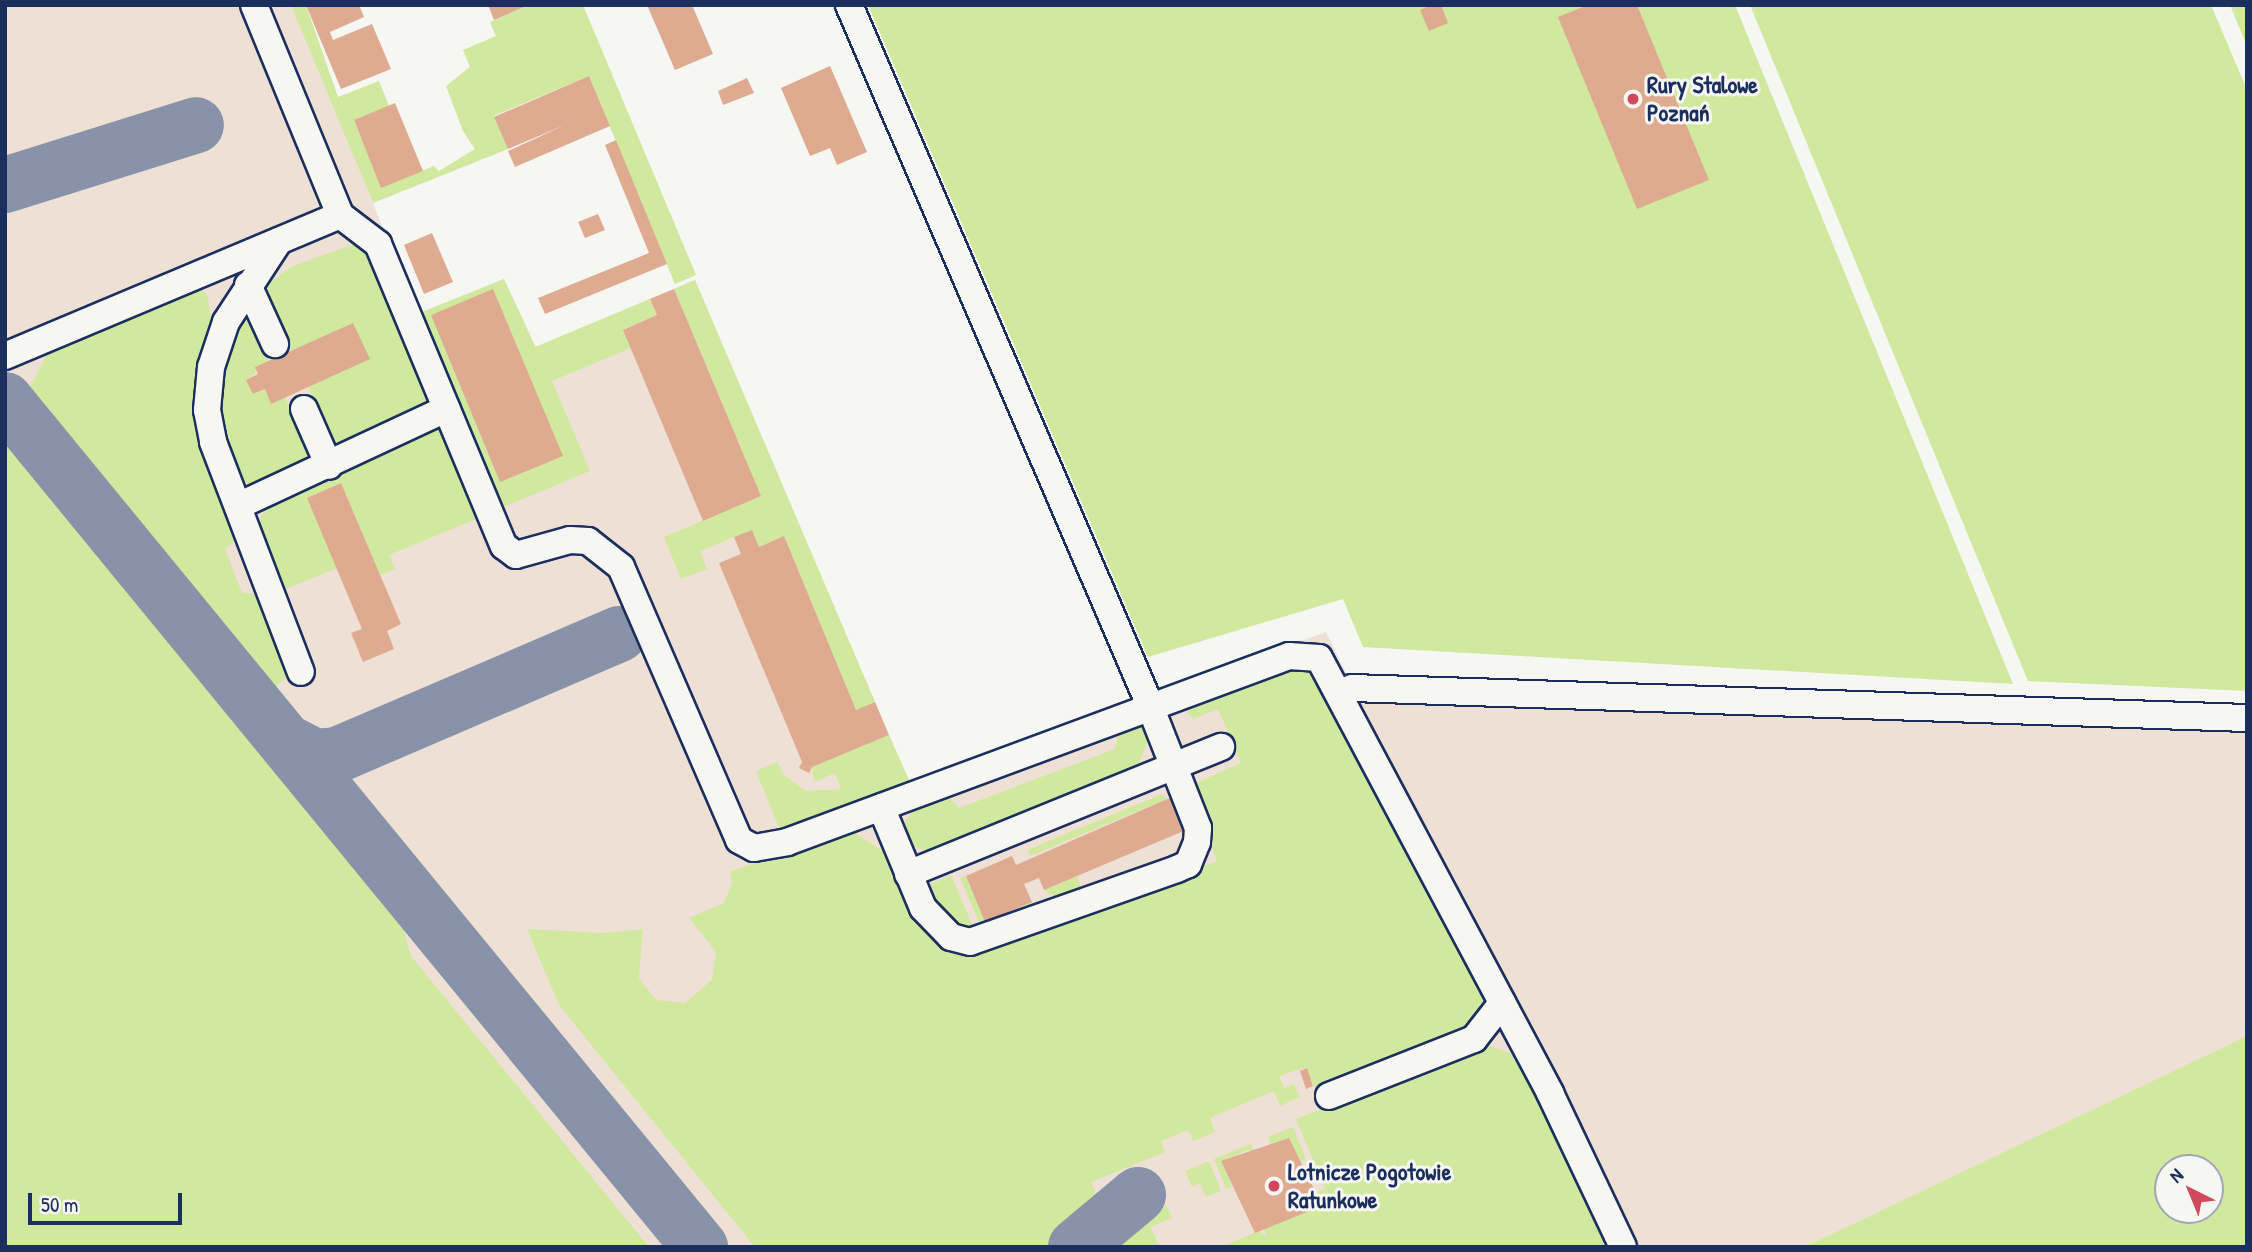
<!DOCTYPE html>
<html>
<head>
<meta charset="utf-8">
<style>
  body { margin:0 }
  #map { position:relative; width:2252px; height:1252px; overflow:hidden; background:#f6f6f2; font-family:"Patrick Hand",sans-serif }
  div>[style] { position:absolute }
  [style*='--x'] { left:calc(var(--x)*1px); top:calc(var(--y)*1px); width:calc(var(--w)*1px); rotate:calc(var(--a)*1deg) }
  .built>* { inset:0; background:#efe0d5 }
  .green>* { inset:0; background:#d0e99e }
  .taxiway>* { height:56px; margin:-28px; padding:0 28px; transform-origin:28px; border-radius:28px; background:#8892a8 }
  .building>* { inset:0; background:#deab91 }
  .roads { filter:drop-shadow(2px 0 #1b2f5e) drop-shadow(-2px 0 #1b2f5e) drop-shadow(0 2px #1b2f5e) drop-shadow(0 -2px #1b2f5e) }
  .minor>* { height:26px; margin:-13px; padding:0 13px; transform-origin:13px; border-radius:13px; background:#f6f6f2 }
  .dots>* { width:19px; height:19px; translate:-50% -50%; box-sizing:border-box; border:4px solid #f6f6f2; border-radius:50% }
  span { translate:-50% -50%; white-space:nowrap; text-align:center; line-height:1.15; -webkit-text-stroke:6px #f6f6f2; paint-order:stroke }
  .poi-label { font-size:24px; color:#1b2f5e; font-weight:700 }
  .left { translate:0 -50%; text-align:left }
  .frame { position:absolute; inset:0; border:7px solid #1b2f5e; pointer-events:none }
  .north { position:absolute; left:2154px; top:1154px; width:70px; height:70px; box-sizing:border-box; background:#f6f6f2; border:2px solid #9ea6b7; border-radius:50%; rotate:317deg; font-size:19px; font-weight:700; line-height:28px; text-align:center; color:#1b2f5e }
  .north::after { content:''; display:block; margin:auto; width:24px; height:32px; background:#d1495b; clip-path:polygon(50% 0,100% 100%,50% 72%,0 100%) }
  .scale { position:absolute; left:28px; top:1193px; width:154px; height:32px; box-sizing:border-box; border:4px solid #1b2f5e; border-top:0; padding-left:9px; font-size:21px; line-height:24px; white-space:nowrap; color:#1b2f5e; -webkit-text-stroke:5px #f6f6f2; paint-order:stroke }
</style>
</head>
<body>
<div id="map">
  <div class="built">
    <i style="clip-path:polygon(evenodd,5px 5px,294px 5px,417px 314px,504px 279px,536px 347px,695px 280px,909px 782px,1326px 632px,1347px 675px,2247px 705px,2247px 1247px,5px 1247px,5px 5px,2168px 1168px,2210px 1168px,2210px 1210px,2168px 1210px,2168px 1168px)"></i>
  </div>
  <div class="green">
    <i style="clip-path:polygon(291px 5px,306px 5px,338px 97px,379px 81px,389px 106px,354px 121px,382px 187px,434px 166px,439px 171px,475px 149px,463px 131px,446px 86px,470px 67px,463px 50px,496px 36px,490px 22px,529px 5px,583px 5px,696px 275px,675px 284px,589px 76px,494px 116px,508px 149px,373px 203px)"></i>
    <i style="clip-path:polygon(868px 5px,1735px 5px,2013px 684px,1363px 647px,1343px 599px,1148px 657px)"></i>
    <i style="clip-path:polygon(1750px 5px,2211px 5px,2247px 90px,2247px 691px,2028px 681px)"></i>
    <i style="clip-path:polygon(2230px 5px,2247px 5px,2247px 46px)"></i>
    <i style="clip-path:polygon(360px 242px,368px 243px,481px 517px,389px 555px,395px 569px,380px 575px,341px 483px,307px 498px,337px 568px,281px 591px,258px 526px,262px 514px,284px 494px,241px 481px,219px 427px,218px 381px,241px 315px,249px 316px,269px 361px,247px 380px,253px 394px,265px 389px,271px 403px,285px 397px,309px 450px,304px 469px,349px 449px,332px 440px,308px 387px,369px 359px,353px 323px,292px 351px,263px 287px,293px 266px)"></i>
    <i style="clip-path:polygon(504px 279px,535px 347px,650px 299px,657px 315px,624px 329px,631px 348px,552px 381px,590px 471px,503px 507px,485px 496px,417px 314px)"></i>
    <i style="clip-path:polygon(695px 280px,875px 702px,856px 710px,784px 536px,759px 547px,752px 530px,734px 537px,700px 551px,707px 569px,681px 579px,664px 537px,761px 496px,674px 289px)"></i>
    <i style="clip-path:polygon(197px 285px,208px 296px,211px 322px,201px 379px,240px 537px,225px 549px,242px 593px,261px 594px,291px 674px,272px 689px,28px 391px,51px 347px)"></i>
    <i style="clip-path:polygon(5px 436px,400px 917px,411px 956px,649px 1247px,5px 1247px)"></i>
    <i style="clip-path:polygon(1294px 667px,1321px 678px,1483px 986px,1483px 1012px,1464px 1033px,1316px 1091px,1306px 1067px,1279px 1076px,1284px 1088px,1294px 1084px,1300px 1097px,1280px 1106px,1274px 1091px,1210px 1118px,1215px 1132px,1193px 1141px,1188px 1130px,1161px 1141px,1165px 1152px,1091px 1182px,1098px 1199px,1134px 1185px,1146px 1214px,1167px 1206px,1172px 1218px,1151px 1227px,1159px 1247px,755px 1247px,559px 1005px,527px 929px,606px 933px,643px 929px,639px 978px,656px 1000px,685px 1003px,712px 980px,716px 952px,689px 918px,724px 903px,732px 883px,730px 872px,838px 832px,852px 831px,883px 851px,924px 924px,981px 949px,1217px 861px,1187px 787px,1241px 763px,1218px 709px,1194px 719px,1187px 714px,1188px 705px)"></i>
    <i style="clip-path:polygon(1138px 699px,782px 835px,756px 771px,777px 762px,784px 775px,806px 791px,841px 789px,835px 773px,814px 782px,812px 767px,889px 735px,910px 782px)"></i>
    <i style="clip-path:polygon(1132px 724px,1140px 725px,1149px 737px,1137px 768px,932px 853px,907px 844px,904px 823px,917px 805px,948px 796px,959px 808px,1115px 749px,1119px 730px)"></i>
    <i style="clip-path:polygon(1162px 794px,1167px 799px,1030px 856px,1027px 850px)"></i>
    <i style="clip-path:polygon(951px 875px,977px 936px,966px 936px,926px 895px,928px 885px)"></i>
    <i style="clip-path:polygon(966px 876px,985px 922px,1032px 902px,1028px 911px,988px 928px,979px 922px,960px 878px)"></i>
    <i style="clip-path:polygon(1077px 876px,1081px 887px,1056px 898px,1044px 890px)"></i>
    <i style="clip-path:polygon(evenodd,2247px 1036px,2247px 1247px,1805px 1247px,2247px 1036px,2168px 1168px,2210px 1168px,2210px 1210px,2168px 1210px,2168px 1168px)"></i>
    <i style="clip-path:polygon(1487px 1045px,1516px 1055px,1613px 1247px,1221px 1247px,1259px 1231px,1266px 1237px,1264px 1229px,1317px 1208px,1312px 1194px,1325px 1189px,1296px 1119px)"></i>
    <i style="clip-path:polygon(1293px 1127px,1306px 1159px,1298px 1162px,1271px 1145px,1268px 1137px)"></i>
    <i style="clip-path:polygon(1251px 1144px,1255px 1152px,1248px 1150px,1222px 1161px,1232px 1187px,1226px 1189px,1214px 1159px)"></i>
    <i style="clip-path:polygon(1209px 1161px,1221px 1191px,1206px 1197px,1200px 1183px,1192px 1187px,1185px 1171px)"></i>
  </div>
  <div class="taxiway">
    <i style="--x:5;--y:185;--w:200;--a:-17.4"></i>
    <i style="--x:5;--y:400;--w:1096;--a:50.63"></i>
    <i style="--x:286;--y:742;--w:33;--a:27"></i>
    <i style="--x:315;--y:757;--w:22;--a:-5"></i>
    <i style="--x:337;--y:755;--w:307;--a:-23.2"></i>
    <i style="--x:1076;--y:1247;--w:81;--a:-40"></i>
  </div>
  <div class="building">
    <i style="clip-path:polygon(306px 5px,359px 5px,364px 17px,330px 32px,333px 40px,372px 24px,391px 69px,341px 89px)"></i>
    <i style="clip-path:polygon(488px 5px,529px 5px,494px 20px)"></i>
    <i style="clip-path:polygon(647px 5px,692px 5px,713px 54px,675px 70px)"></i>
    <i style="clip-path:polygon(1431px 5px,1441px 5px,1448px 23px,1429px 31px,1420px 10px)"></i>
    <i style="clip-path:polygon(1588px 5px,1637px 5px,1709px 180px,1637px 209px,1558px 17px)"></i>
    <i style="clip-path:polygon(830px 66px,867px 152px,837px 165px,830px 148px,810px 156px,781px 88px)"></i>
    <i style="clip-path:polygon(589px 76px,610px 126px,515px 167px,508px 151px,565px 125px,508px 149px,494px 117px)"></i>
    <i style="clip-path:polygon(747px 78px,754px 93px,723px 105px,718px 91px)"></i>
    <i style="clip-path:polygon(395px 103px,423px 171px,381px 188px,354px 120px)"></i>
    <i style="clip-path:polygon(616px 140px,667px 264px,545px 314px,538px 298px,649px 253px,605px 145px)"></i>
    <i style="clip-path:polygon(598px 214px,605px 230px,585px 238px,578px 222px)"></i>
    <i style="clip-path:polygon(432px 233px,453px 282px,424px 294px,404px 245px)"></i>
    <i style="clip-path:polygon(493px 289px,563px 456px,500px 482px,431px 315px)"></i>
    <i style="clip-path:polygon(674px 289px,761px 496px,703px 521px,623px 330px,657px 315px,650px 299px)"></i>
    <i style="clip-path:polygon(353px 323px,370px 359px,271px 404px,265px 389px,253px 394px,246px 380px,258px 374px,255px 367px)"></i>
    <i style="clip-path:polygon(341px 483px,401px 624px,387px 631px,394px 649px,363px 662px,351px 633px,362px 629px,307px 498px)"></i>
    <i style="clip-path:polygon(752px 530px,759px 547px,784px 536px,856px 710px,875px 702px,889px 735px,812px 767px,809px 773px,799px 768px,802px 762px,719px 563px,741px 554px,734px 537px)"></i>
    <i style="clip-path:polygon(1172px 797px,1186px 830px,1044px 890px,1039px 878px,1024px 884px,1032px 902px,985px 922px,966px 876px,1012px 856px,1016px 865px)"></i>
    <i style="clip-path:polygon(1307px 1068px,1313px 1086px,1306px 1089px,1300px 1071px)"></i>
    <i style="clip-path:polygon(1289px 1138px,1316px 1193px,1312px 1194px,1317px 1208px,1255px 1233px,1221px 1161px)"></i>
  </div>
  <div class="roads">
    <div class="minor">
      <i style="--x:254;--y:5;--w:227;--a:67.7"></i>
      <i style="--x:340;--y:215;--w:48;--a:37.3"></i>
      <i style="--x:378;--y:244;--w:327;--a:67.4"></i>
      <i style="--x:504;--y:546;--w:15;--a:37"></i>
      <i style="--x:516;--y:555;--w:56;--a:-15.5"></i>
      <i style="--x:570;--y:540;--w:18;--a:3"></i>
      <i style="--x:588;--y:541;--w:42;--a:38.2"></i>
      <i style="--x:621;--y:567;--w:297;--a:66.6"></i>
      <i style="--x:739;--y:840;--w:17;--a:28"></i>
      <i style="--x:754;--y:848;--w:34;--a:-10"></i>
      <i style="--x:787;--y:842;--w:535;--a:-20.33"></i>
      <i style="--x:1289;--y:656;--w:30;--a:4"></i>
      <i style="--x:1319;--y:658;--w:493;--a:62"></i>
      <i style="--x:1550;--y:1093;--w:170;--a:64.6"></i>
      <i style="--x:849;--y:5;--w:752;--a:66.74"></i>
      <i style="--x:1146;--y:696;--w:142;--a:68.5"></i>
      <i style="--x:1198;--y:828;--w:14;--a:94"></i>
      <i style="--x:1197;--y:842;--w:24;--a:112"></i>
      <i style="--x:1188;--y:864;--w:12;--a:156"></i>
      <i style="--x:1177;--y:869;--w:219;--a:160.6"></i>
      <i style="--x:970;--y:942;--w:20;--a:-165"></i>
      <i style="--x:951;--y:937;--w:40;--a:-134"></i>
      <i style="--x:923;--y:908;--w:109;--a:-112.6"></i>
      <i style="--x:279;--y:241;--w:97;--a:123.2"></i>
      <i style="--x:226;--y:322;--w:47;--a:108.4"></i>
      <i style="--x:211;--y:367;--w:43;--a:95.3"></i>
      <i style="--x:207;--y:410;--w:33;--a:79"></i>
      <i style="--x:213;--y:442;--w:246;--a:69.1"></i>
      <i style="--x:248;--y:285;--w:65;--a:65.4"></i>
      <i style="--x:5;--y:356;--w:363;--a:-22.8"></i>
      <i style="--x:304;--y:409;--w:62;--a:66.3"></i>
      <i style="--x:238;--y:506;--w:230;--a:-25"></i>
      <i style="--x:1341;--y:693;--w:12;--a:-24"></i>
      <i style="--x:1352;--y:688;--w:896;--a:1.92"></i>
      <i style="--x:908;--y:874;--w:338;--a:-22.1"></i>
      <i style="--x:1329;--y:1096;--w:156;--a:-21.5"></i>
      <i style="--x:1474;--y:1039;--w:46;--a:-52.1"></i>
    </div>
  </div>
  <div class="dots">
    <i style="left:1633px;top:99px;background:#d1495b"></i>
    <i style="left:1274px;top:1186px;background:#d1495b"></i>
  </div>
  <div class="poi-label">
    <span class="left" style="left:1647px;top:99px">Rury Stalowe<br>Poznań</span>
    <span class="left" style="left:1288px;top:1186px">Lotnicze Pogotowie<br>Ratunkowe</span>
  </div>
  <div class="frame"></div>
  <div class="north">N</div>
  <div class="scale">50 m</div>
</div>
</body>
</html>
